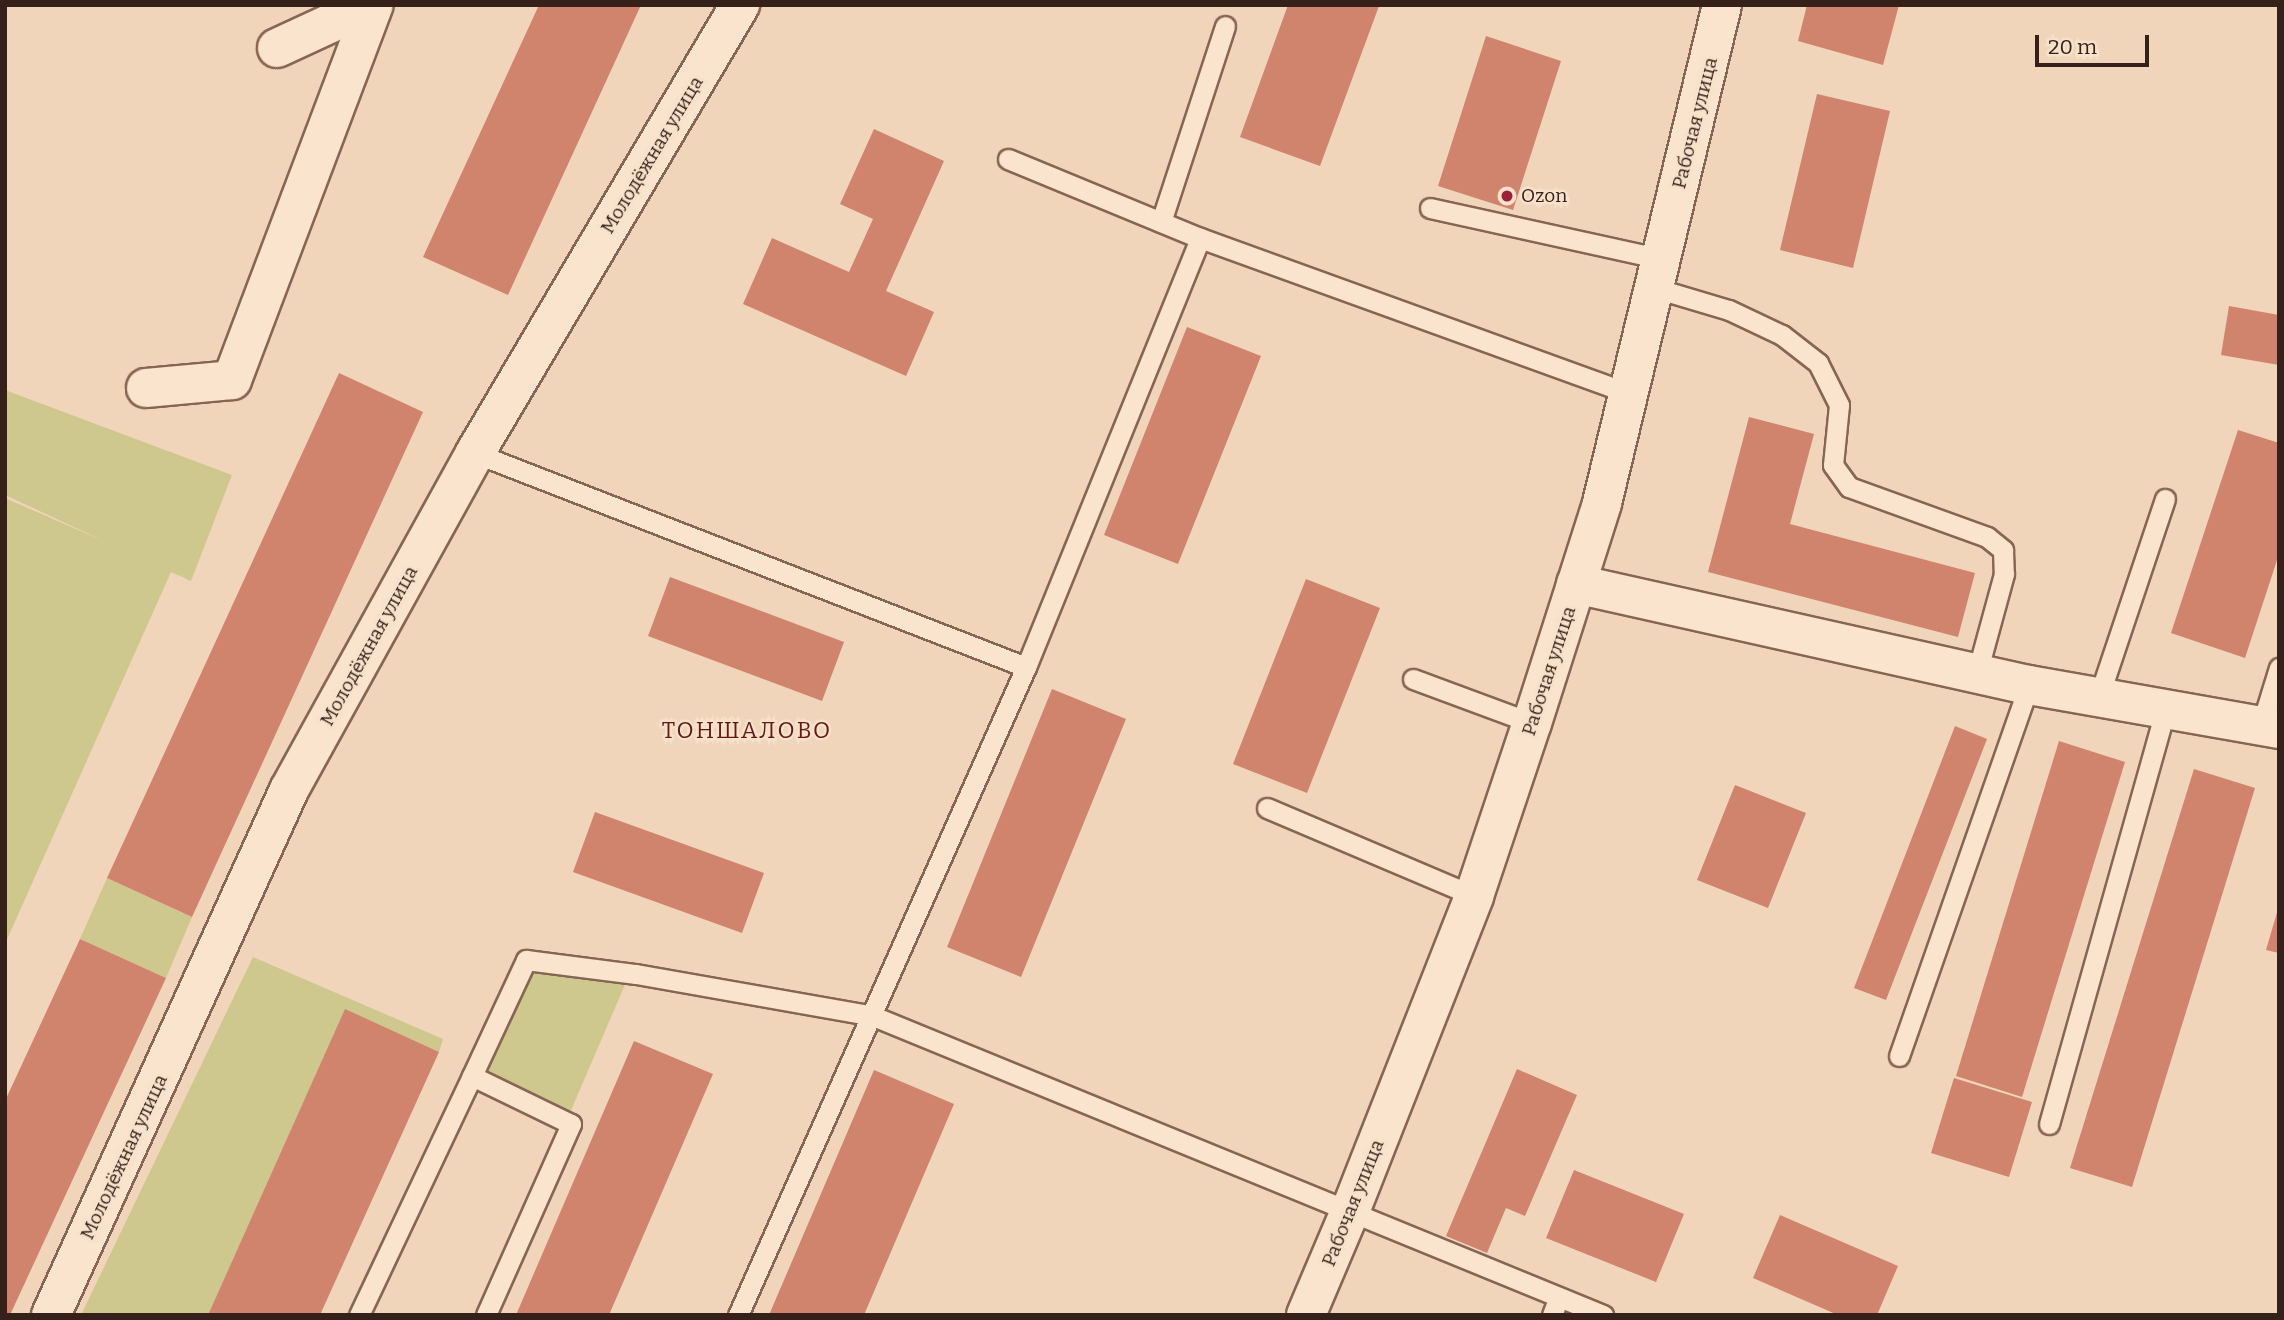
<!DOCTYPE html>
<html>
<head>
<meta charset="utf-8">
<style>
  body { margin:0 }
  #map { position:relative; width:2284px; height:1320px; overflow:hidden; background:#f0d5ba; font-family:Bitter,serif }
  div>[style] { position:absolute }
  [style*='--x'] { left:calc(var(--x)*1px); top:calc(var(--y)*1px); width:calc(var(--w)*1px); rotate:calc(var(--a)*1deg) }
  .green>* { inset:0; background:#cec88e }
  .building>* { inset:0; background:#d0836d }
  .roads { filter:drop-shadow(2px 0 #876554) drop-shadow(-2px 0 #876554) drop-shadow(0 2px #876554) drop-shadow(0 -2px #876554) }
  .service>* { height:19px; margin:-9.5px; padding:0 9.5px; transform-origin:9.5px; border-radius:9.5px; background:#fae4cd }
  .minor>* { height:38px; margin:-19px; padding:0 19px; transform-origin:19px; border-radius:19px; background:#fae4cd }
  .dots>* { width:19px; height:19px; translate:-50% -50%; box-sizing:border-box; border:4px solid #f7e1ca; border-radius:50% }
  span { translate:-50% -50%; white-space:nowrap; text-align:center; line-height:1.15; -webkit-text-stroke:5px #f7e1ca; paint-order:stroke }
  .street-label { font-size:19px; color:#35211a }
  .poi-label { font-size:19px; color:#35211a }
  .left { translate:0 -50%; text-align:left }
  .quarter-label { font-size:23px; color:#641817; letter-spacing:2px }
  .frame { position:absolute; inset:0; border:7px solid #35211a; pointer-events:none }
  .scale { position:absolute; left:2035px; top:35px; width:114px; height:32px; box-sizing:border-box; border:4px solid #35211a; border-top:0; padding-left:9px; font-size:21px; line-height:24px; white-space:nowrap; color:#35211a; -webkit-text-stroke:5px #f7e1ca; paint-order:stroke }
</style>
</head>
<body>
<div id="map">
  <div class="green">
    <i style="clip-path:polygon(5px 390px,232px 475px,191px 581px,171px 572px,5px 944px,5px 498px,106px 542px,5px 495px)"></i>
    <i style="clip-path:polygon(107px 878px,192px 917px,166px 978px,80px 939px)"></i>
    <i style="clip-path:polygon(253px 957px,443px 1039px,439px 1052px,345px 1010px,208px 1315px,81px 1315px)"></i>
    <i style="clip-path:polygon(531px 965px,627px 980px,569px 1115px,478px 1073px)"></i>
  </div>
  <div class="building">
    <i style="clip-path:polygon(539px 5px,641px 5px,508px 295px,423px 257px)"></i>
    <i style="clip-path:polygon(1288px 5px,1379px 6px,1320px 166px,1240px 137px)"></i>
    <i style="clip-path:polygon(1807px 5px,1899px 5px,1883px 65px,1798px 41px)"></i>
    <i style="clip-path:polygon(1486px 36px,1561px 61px,1513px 210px,1438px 186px)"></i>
    <i style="clip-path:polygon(1817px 94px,1890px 111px,1853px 268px,1780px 250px)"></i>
    <i style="clip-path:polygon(874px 129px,944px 161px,886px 291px,934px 312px,906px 376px,743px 304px,772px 238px,849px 272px,873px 219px,840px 204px)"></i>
    <i style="clip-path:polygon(2229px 306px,2279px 315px,2279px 365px,2221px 355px)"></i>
    <i style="clip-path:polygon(1187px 327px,1261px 356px,1178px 564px,1104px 535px)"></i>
    <i style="clip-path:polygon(339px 373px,423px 412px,192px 917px,107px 878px)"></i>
    <i style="clip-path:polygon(1749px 417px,1814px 434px,1790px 524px,1975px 573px,1958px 637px,1708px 572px)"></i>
    <i style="clip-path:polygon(2238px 430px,2279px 443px,2279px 554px,2245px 658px,2171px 633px)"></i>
    <i style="clip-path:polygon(670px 577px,844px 642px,822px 701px,648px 636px)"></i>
    <i style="clip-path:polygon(1306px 579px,1380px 608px,1307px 793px,1233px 764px)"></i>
    <i style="clip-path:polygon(1052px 689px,1126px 719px,1021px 977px,947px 947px)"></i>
    <i style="clip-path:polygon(1955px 726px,1987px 739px,1886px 1000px,1854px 988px)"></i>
    <i style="clip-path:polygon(2059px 741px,2125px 762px,2022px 1097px,1956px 1076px)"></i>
    <i style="clip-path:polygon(2194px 769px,2255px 788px,2132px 1187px,2070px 1168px)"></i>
    <i style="clip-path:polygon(1735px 785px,1806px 813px,1768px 908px,1697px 880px)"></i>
    <i style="clip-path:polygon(595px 812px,764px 873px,742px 933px,573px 872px)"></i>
    <i style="clip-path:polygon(2278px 909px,2279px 910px,2279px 953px,2266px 950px)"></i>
    <i style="clip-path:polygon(80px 939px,166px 978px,10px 1315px,5px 1315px,5px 1101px)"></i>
    <i style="clip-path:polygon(345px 1009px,439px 1052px,320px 1315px,208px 1315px)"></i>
    <i style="clip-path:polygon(634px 1041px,713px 1074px,609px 1315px,516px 1315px)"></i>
    <i style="clip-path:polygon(1517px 1069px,1577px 1095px,1525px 1216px,1506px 1208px,1487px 1253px,1446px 1236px)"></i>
    <i style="clip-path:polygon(874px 1070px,954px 1104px,864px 1315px,769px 1315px)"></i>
    <i style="clip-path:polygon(1954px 1078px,2032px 1102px,2009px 1177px,1931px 1153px)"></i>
    <i style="clip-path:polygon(1574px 1170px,1684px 1214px,1656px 1282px,1546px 1238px)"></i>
    <i style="clip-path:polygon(1780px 1215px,1898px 1266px,1877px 1315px,1838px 1315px,1753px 1278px)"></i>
  </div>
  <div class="roads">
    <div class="service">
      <i style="--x:1008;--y:159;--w:208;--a:22.4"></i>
      <i style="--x:1430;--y:208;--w:238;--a:12.4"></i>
      <i style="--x:1161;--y:222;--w:206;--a:-71.9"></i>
      <i style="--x:1655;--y:288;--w:77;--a:16.6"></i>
      <i style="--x:1729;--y:310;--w:59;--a:25.3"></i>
      <i style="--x:1782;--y:335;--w:46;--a:37.9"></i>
      <i style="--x:1818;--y:363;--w:47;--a:63.4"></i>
      <i style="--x:1839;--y:405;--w:60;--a:95.7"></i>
      <i style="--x:1833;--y:465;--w:27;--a:54"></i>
      <i style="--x:1849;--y:487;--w:147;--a:19.9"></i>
      <i style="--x:1987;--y:537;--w:21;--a:39"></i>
      <i style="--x:2003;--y:550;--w:24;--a:88"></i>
      <i style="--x:2004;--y:574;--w:103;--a:105.3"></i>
      <i style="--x:475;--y:453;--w:591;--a:21.23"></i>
      <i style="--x:1026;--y:667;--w:463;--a:-67.9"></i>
      <i style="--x:1200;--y:238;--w:455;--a:19.9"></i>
      <i style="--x:1413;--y:679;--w:127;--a:20.3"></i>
      <i style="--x:2098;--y:699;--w:211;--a:-71.5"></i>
      <i style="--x:2261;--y:726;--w:61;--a:-72.8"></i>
      <i style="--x:1267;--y:808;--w:225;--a:23"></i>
      <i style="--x:1899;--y:1056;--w:393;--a:-70.7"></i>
      <i style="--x:472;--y:1076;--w:128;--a:-65"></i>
      <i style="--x:526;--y:960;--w:111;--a:7.3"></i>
      <i style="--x:636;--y:974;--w:241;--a:10"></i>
      <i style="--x:873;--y:1016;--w:789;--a:22.27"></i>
      <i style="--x:2049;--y:1124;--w:430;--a:-74.3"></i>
      <i style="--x:359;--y:1315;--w:264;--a:-64.7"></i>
      <i style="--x:472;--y:1076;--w:110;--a:25.9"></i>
      <i style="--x:571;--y:1124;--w:209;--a:114"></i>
      <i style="--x:738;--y:1315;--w:709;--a:-66.04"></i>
      <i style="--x:1552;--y:1315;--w:19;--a:-69"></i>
    </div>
    <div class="minor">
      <i style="--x:277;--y:48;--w:102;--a:-24.8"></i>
      <i style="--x:146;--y:388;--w:86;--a:-5.3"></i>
      <i style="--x:232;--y:380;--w:401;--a:-69.3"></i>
      <i style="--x:1576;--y:584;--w:464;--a:12.6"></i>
      <i style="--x:2029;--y:685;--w:254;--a:10"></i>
      <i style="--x:51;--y:1315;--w:576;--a:-65.61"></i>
      <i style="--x:289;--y:790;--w:385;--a:-61.1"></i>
      <i style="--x:475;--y:453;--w:521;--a:-59.39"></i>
      <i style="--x:1306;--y:1315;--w:115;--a:-67"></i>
      <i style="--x:1351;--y:1209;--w:336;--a:-68.5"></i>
      <i style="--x:1474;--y:896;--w:182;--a:-71.5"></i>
      <i style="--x:1532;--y:723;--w:231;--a:-72.3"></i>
      <i style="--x:1602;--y:503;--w:512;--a:-76.45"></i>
    </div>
  </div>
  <div class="dots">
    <i style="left:1507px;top:196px;background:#99213a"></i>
  </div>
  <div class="street-label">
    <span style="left:1695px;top:123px;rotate:-76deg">Рабочая улица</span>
    <span style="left:652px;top:155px;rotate:-59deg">Молодёжная улица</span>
    <span style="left:369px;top:646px;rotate:-61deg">Молодёжная улица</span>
    <span style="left:1549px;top:671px;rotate:-72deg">Рабочая улица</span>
    <span style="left:124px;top:1157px;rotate:-65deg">Молодёжная улица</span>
    <span style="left:1353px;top:1203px;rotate:-68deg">Рабочая улица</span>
  </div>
  <div class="poi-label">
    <span class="left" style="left:1521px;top:196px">Ozon</span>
  </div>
  <div class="quarter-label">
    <span style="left:747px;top:730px">ТОНШАЛОВО</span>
  </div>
  <div class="frame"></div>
  <div class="scale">20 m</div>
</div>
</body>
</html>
